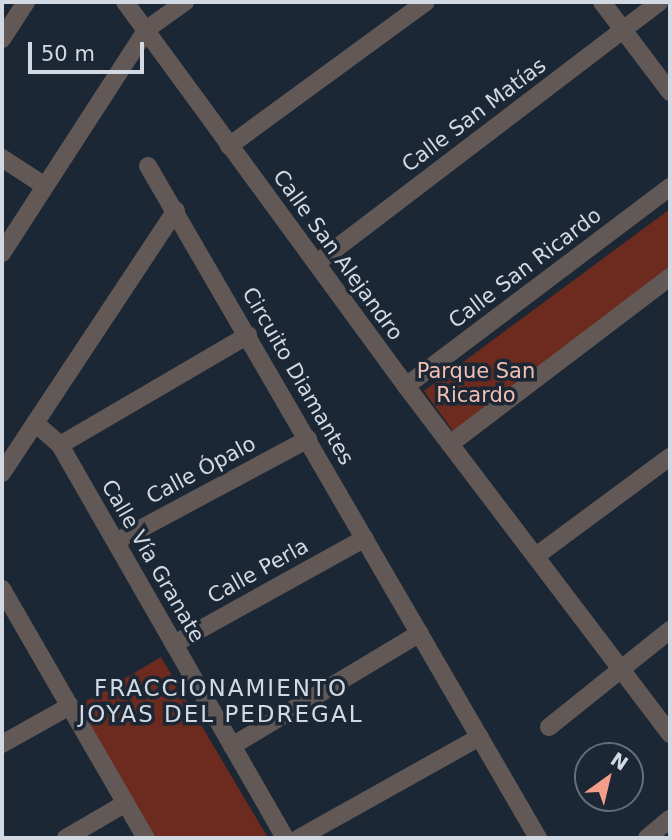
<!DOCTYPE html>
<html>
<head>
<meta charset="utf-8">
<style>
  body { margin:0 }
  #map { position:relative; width:672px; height:840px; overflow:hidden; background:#1c2735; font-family:"DejaVu Sans",sans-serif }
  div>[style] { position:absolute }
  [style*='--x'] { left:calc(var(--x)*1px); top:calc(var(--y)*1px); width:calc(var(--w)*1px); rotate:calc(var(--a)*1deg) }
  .green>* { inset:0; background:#6c2b1e }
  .minor>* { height:18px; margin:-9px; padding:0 9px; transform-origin:9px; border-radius:9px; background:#625956 }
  span { translate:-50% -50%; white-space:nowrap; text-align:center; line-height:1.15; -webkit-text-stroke:7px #1c2735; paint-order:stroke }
  .street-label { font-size:21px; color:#d2d9e2 }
  .park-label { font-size:21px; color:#f1beb2 }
  .neighbourhood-label { font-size:23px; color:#d2d9e2; letter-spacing:2px }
  .frame { position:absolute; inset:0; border:4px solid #d2d9e2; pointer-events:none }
  .north { position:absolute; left:574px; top:742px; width:70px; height:70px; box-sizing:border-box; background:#1c2735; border:2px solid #656e7a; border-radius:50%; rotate:34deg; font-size:19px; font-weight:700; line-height:28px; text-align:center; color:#d2d9e2 }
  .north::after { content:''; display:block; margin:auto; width:24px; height:32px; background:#f49d8b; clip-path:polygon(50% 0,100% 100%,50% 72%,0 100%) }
  .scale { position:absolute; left:28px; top:42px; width:116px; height:32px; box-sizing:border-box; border:4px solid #d2d9e2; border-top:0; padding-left:9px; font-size:21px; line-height:24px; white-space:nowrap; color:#d2d9e2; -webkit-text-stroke:5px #1c2735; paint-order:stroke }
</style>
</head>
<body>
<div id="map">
  <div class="green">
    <i style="clip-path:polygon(670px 209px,670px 269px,453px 431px,424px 391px)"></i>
    <i style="clip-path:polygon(161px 657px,268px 838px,152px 838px,75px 708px)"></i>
  </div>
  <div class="minor">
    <i style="--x:125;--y:2;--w:476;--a:53.8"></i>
    <i style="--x:406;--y:386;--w:437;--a:52.8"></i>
    <i style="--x:602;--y:2;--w:113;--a:52.9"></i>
    <i style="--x:2;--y:39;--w:44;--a:-57"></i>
    <i style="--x:229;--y:146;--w:244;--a:-36.2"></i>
    <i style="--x:2;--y:158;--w:51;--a:33.1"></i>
    <i style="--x:148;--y:166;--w:777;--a:59.87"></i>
    <i style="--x:2;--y:253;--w:267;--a:-57.1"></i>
    <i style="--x:147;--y:29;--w:47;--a:-35.4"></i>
    <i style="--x:317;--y:263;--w:430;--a:-37.3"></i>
    <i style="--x:406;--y:386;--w:331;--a:-37"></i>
    <i style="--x:35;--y:423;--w:33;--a:41"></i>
    <i style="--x:60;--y:445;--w:453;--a:60.2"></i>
    <i style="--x:450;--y:444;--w:276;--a:-37.2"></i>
    <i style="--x:60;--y:445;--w:218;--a:-30.3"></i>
    <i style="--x:2;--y:473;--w:315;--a:-56.5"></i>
    <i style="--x:116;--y:542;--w:218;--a:-28.2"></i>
    <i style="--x:536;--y:556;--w:167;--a:-36.5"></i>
    <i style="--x:2;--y:589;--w:288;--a:60"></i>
    <i style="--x:174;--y:644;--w:218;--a:-29"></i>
    <i style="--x:549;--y:727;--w:155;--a:-38.7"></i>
    <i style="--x:2;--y:744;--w:78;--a:-29.2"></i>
    <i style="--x:232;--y:746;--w:219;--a:-31"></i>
    <i style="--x:66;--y:838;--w:69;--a:-30.3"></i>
    <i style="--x:299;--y:838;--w:207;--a:-29.2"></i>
    <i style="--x:647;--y:838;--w:30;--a:-40"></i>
  </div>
  <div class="street-label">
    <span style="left:474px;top:115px;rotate:-37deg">Calle San Matías</span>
    <span style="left:338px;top:255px;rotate:54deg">Calle San Alejandro</span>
    <span style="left:525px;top:268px;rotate:-37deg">Calle San Ricardo</span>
    <span style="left:298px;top:376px;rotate:60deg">Circuito Diamantes</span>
    <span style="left:201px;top:470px;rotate:-28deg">Calle Ópalo</span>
    <span style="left:153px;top:561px;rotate:60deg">Calle Vía Granate</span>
    <span style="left:258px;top:571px;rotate:-29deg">Calle Perla</span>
  </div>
  <div class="park-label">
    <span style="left:476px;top:383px">Parque San<br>Ricardo</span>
  </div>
  <div class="neighbourhood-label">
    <span style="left:221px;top:701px">FRACCIONAMIENTO<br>JOYAS DEL PEDREGAL</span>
  </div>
  <div class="frame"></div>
  <div class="north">N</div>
  <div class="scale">50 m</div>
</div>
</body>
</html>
